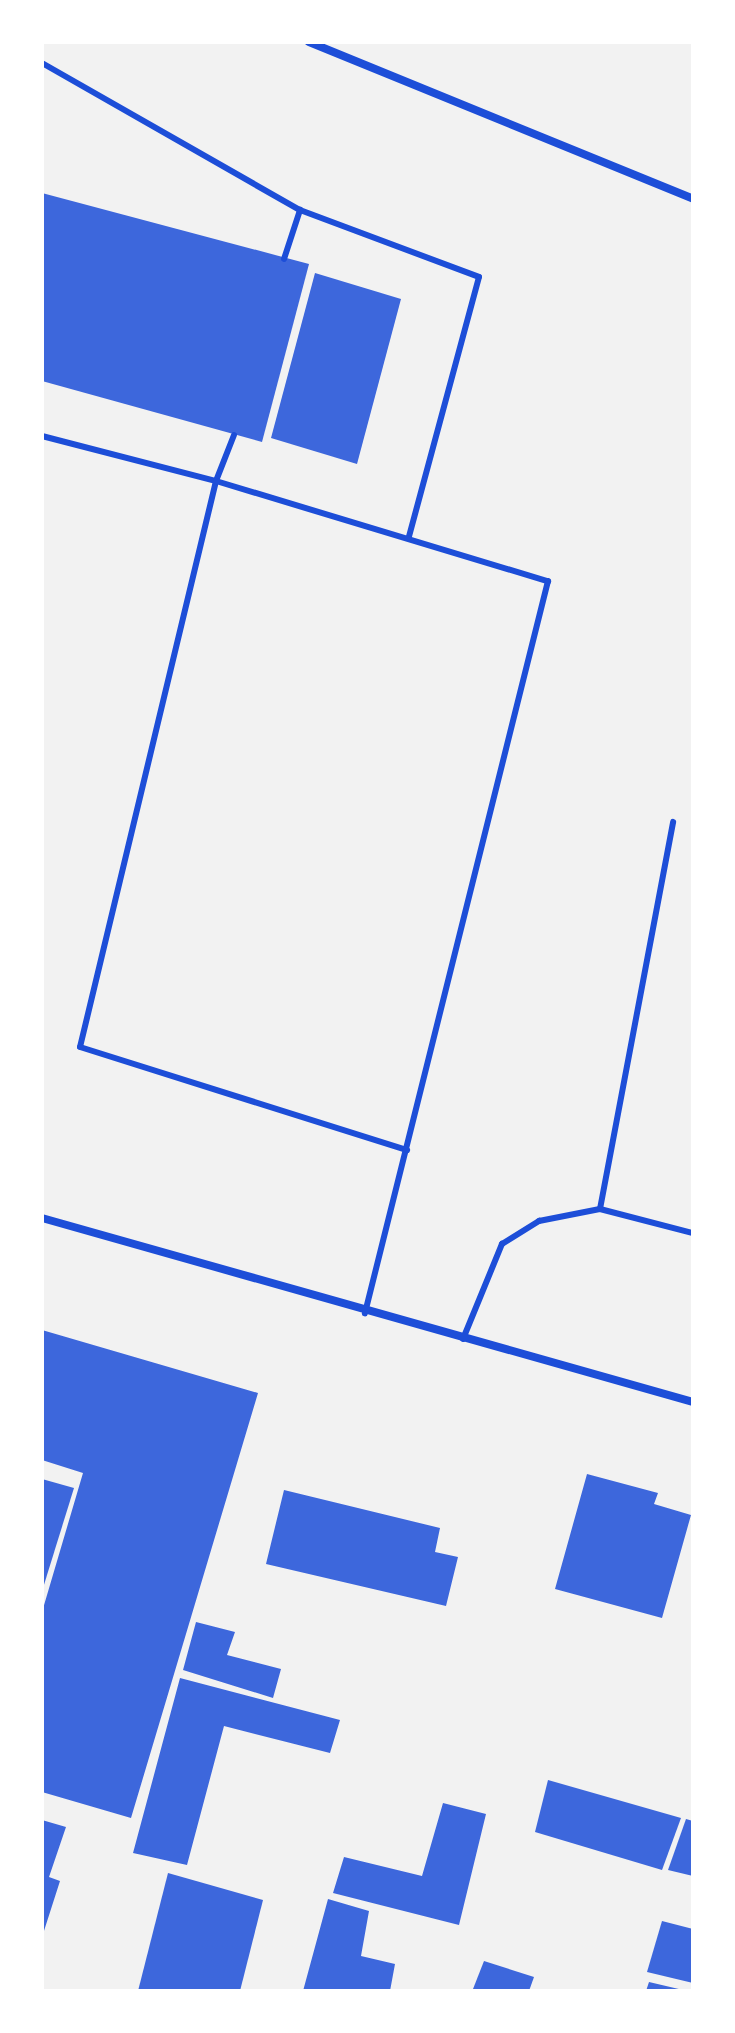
<!DOCTYPE html>
<html>
<head>
<meta charset="utf-8">
<style>
  body { margin:0 }
  #map { position:relative; width:735px; height:2033px; overflow:hidden; background:#f2f2f2; font-family:Commissioner,sans-serif }
  div>[style] { position:absolute }
  [style*='--x'] { left:calc(var(--x)*1px); top:calc(var(--y)*1px); width:calc(var(--w)*1px); rotate:calc(var(--a)*1deg) }
  .building>* { inset:0; background:#3d67dc }
  .service>* { height:6px; margin:-3px; padding:0 3px; transform-origin:3px; border-radius:3px; background:#1d4ed8 }
  .minor>* { height:8px; margin:-4px; padding:0 4px; transform-origin:4px; border-radius:4px; background:#1d4ed8 }
  span { translate:-50% -50%; white-space:nowrap; text-align:center; line-height:1.15; -webkit-text-stroke:6px #fff; paint-order:stroke }
  .frame { position:absolute; inset:0; border:44px solid #fff; pointer-events:none }
</style>
</head>
<body>
<div id="map">
  <div class="building">
    <i style="clip-path:polygon(42px 193px,309px 264px,262px 442px,42px 381px)"></i>
    <i style="clip-path:polygon(315px 273px,401px 299px,357px 464px,271px 438px)"></i>
    <i style="clip-path:polygon(42px 1330px,258px 1393px,131px 1818px,42px 1792px,42px 1612px,83px 1473px,42px 1460px)"></i>
    <i style="clip-path:polygon(587px 1474px,658px 1493px,654px 1504px,691px 1515px,662px 1618px,555px 1589px)"></i>
    <i style="clip-path:polygon(42px 1479px,74px 1488px,43px 1588px,42px 1588px)"></i>
    <i style="clip-path:polygon(284px 1490px,440px 1528px,435px 1552px,458px 1557px,446px 1606px,266px 1564px)"></i>
    <i style="clip-path:polygon(196px 1622px,235px 1632px,227px 1655px,281px 1669px,273px 1698px,183px 1670px)"></i>
    <i style="clip-path:polygon(180px 1678px,340px 1720px,330px 1753px,224px 1726px,187px 1865px,133px 1853px)"></i>
    <i style="clip-path:polygon(548px 1780px,681px 1818px,662px 1870px,535px 1832px)"></i>
    <i style="clip-path:polygon(443px 1803px,486px 1814px,459px 1925px,333px 1893px,344px 1857px,422px 1876px)"></i>
    <i style="clip-path:polygon(686px 1819px,693px 1821px,693px 1876px,668px 1870px)"></i>
    <i style="clip-path:polygon(42px 1820px,66px 1827px,49px 1877px,60px 1881px,43px 1934px)"></i>
    <i style="clip-path:polygon(168px 1873px,263px 1900px,240px 1991px,138px 1991px)"></i>
    <i style="clip-path:polygon(328px 1899px,369px 1911px,361px 1956px,395px 1964px,390px 1991px,303px 1991px)"></i>
    <i style="clip-path:polygon(662px 1921px,693px 1929px,693px 1983px,647px 1972px)"></i>
    <i style="clip-path:polygon(484px 1961px,534px 1977px,529px 1991px,473px 1989px)"></i>
    <i style="clip-path:polygon(649px 1982px,683px 1990px,683px 1991px,646px 1991px)"></i>
  </div>
  <div class="service">
    <i style="--x:42;--y:63;--w:297;--a:29.7"></i>
    <i style="--x:300;--y:210;--w:191;--a:20.5"></i>
    <i style="--x:479;--y:277;--w:269;--a:105.1"></i>
    <i style="--x:284;--y:259;--w:52;--a:-71.9"></i>
    <i style="--x:234;--y:435;--w:49;--a:111.4"></i>
    <i style="--x:216;--y:481;--w:582;--a:103.51"></i>
    <i style="--x:80;--y:1047;--w:343;--a:17.5"></i>
    <i style="--x:42;--y:436;--w:180;--a:14.5"></i>
    <i style="--x:216;--y:481;--w:347;--a:16.8"></i>
    <i style="--x:548;--y:581;--w:755;--a:104.04"></i>
    <i style="--x:600;--y:1209;--w:394;--a:-79.3"></i>
    <i style="--x:463;--y:1339;--w:103;--a:-67.7"></i>
    <i style="--x:502;--y:1244;--w:44;--a:-31.9"></i>
    <i style="--x:539;--y:1221;--w:62;--a:-11.1"></i>
    <i style="--x:600;--y:1209;--w:96;--a:14.5"></i>
  </div>
  <div class="minor">
    <i style="--x:309;--y:42;--w:415;--a:22.2"></i>
    <i style="--x:42;--y:1218;--w:677;--a:15.78"></i>
  </div>
  <div class="frame"></div>
</div>
</body>
</html>
